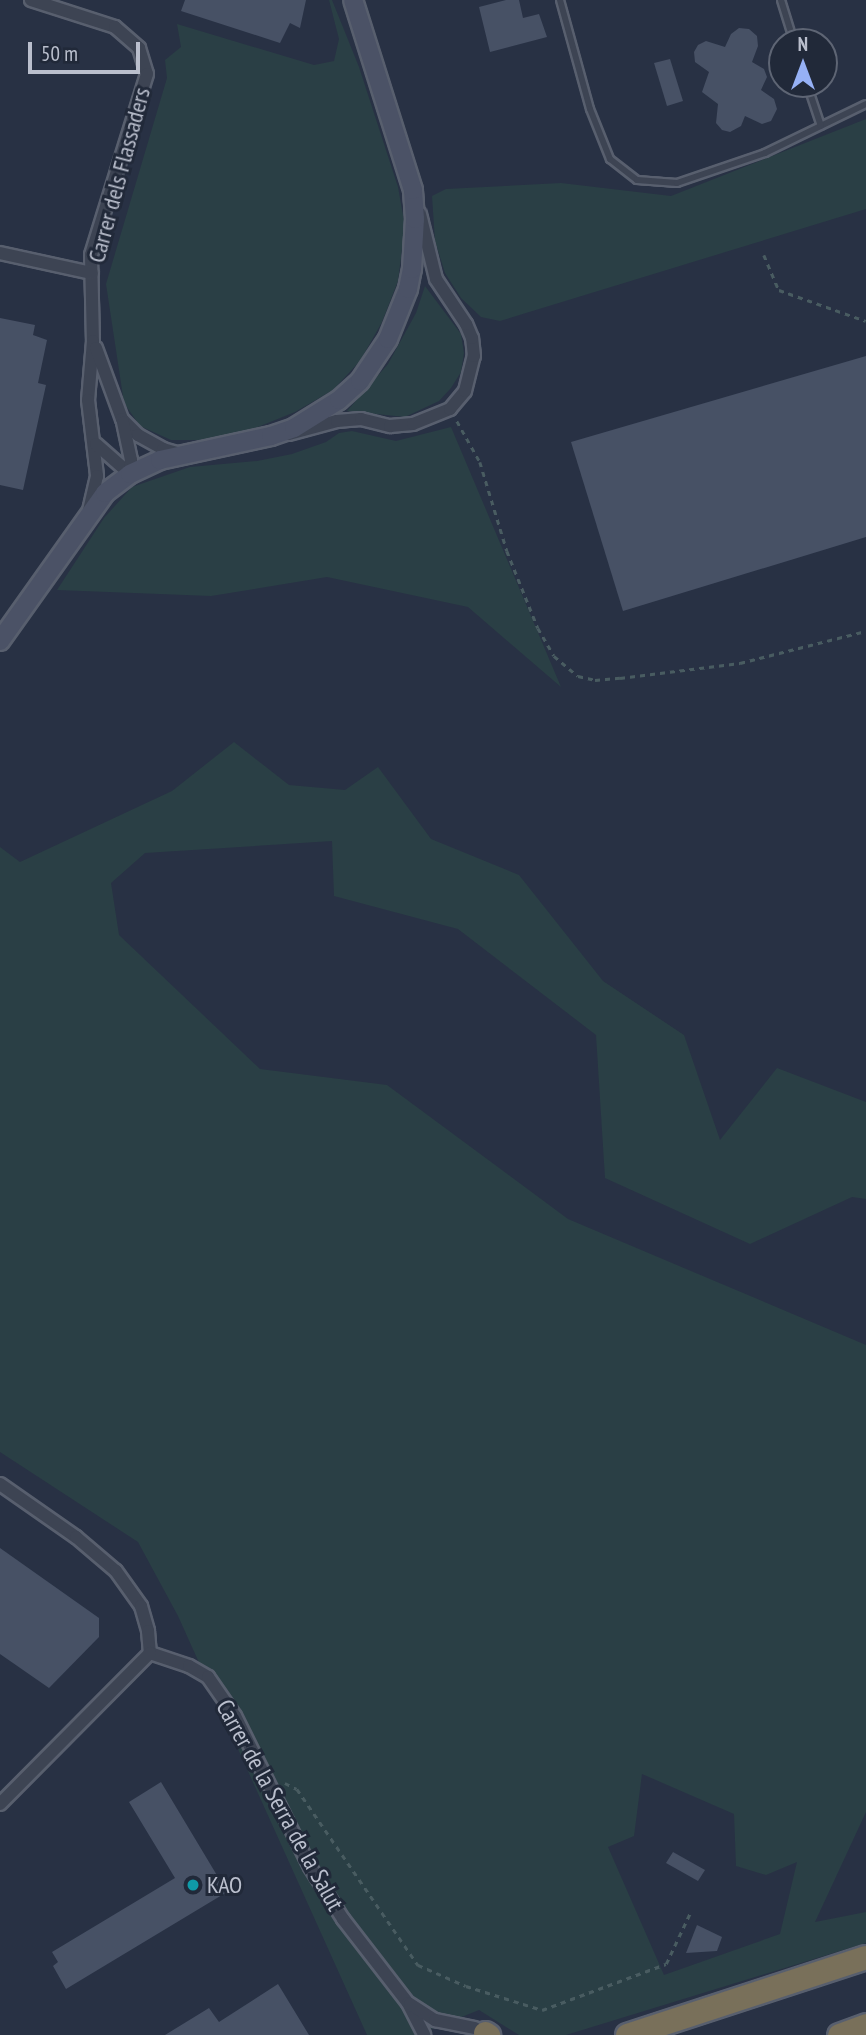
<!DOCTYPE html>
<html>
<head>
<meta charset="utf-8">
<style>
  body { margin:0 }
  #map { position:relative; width:866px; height:2035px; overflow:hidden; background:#283144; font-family:"PT Sans Narrow",sans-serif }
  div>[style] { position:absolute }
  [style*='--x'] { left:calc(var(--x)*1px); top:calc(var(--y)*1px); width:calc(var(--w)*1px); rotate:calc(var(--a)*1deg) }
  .green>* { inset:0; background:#2a3f45 }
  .building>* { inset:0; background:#475165 }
  .path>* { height:2.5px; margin-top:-1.25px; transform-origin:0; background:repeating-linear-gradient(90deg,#495c61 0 5px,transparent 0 10px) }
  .roads { filter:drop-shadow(2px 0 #585f6e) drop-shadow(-2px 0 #585f6e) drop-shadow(0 2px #585f6e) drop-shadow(0 -2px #585f6e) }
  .service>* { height:6px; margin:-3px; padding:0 3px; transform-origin:3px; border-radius:3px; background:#3d4453 }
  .minor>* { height:12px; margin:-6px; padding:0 6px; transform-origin:6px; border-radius:6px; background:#3d4453 }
  .secondary>* { height:18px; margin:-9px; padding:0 9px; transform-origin:9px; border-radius:9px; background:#4b5266 }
  .motorway>* { height:23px; margin:-11.5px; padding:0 11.5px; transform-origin:11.5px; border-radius:11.5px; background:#79705a }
  .dots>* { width:19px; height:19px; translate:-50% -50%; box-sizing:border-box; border:4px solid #212939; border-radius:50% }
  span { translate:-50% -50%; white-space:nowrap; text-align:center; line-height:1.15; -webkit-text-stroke:6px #212939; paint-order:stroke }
  .street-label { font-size:24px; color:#babfcd }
  .poi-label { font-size:24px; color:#babfcd }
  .left { translate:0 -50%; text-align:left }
  .north { position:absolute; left:768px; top:28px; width:70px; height:70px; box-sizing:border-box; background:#212939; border:2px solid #5e6574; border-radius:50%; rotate:0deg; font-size:19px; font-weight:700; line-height:28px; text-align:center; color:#babfcd }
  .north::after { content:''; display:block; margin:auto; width:24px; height:32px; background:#96b1f6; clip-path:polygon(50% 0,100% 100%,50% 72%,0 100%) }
  .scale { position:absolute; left:28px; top:42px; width:112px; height:32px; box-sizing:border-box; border:4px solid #babfcd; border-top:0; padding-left:9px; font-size:21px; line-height:24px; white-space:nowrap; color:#babfcd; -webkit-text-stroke:5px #212939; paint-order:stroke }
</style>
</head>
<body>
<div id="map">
  <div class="green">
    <i style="clip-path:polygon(329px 0,332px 0,359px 67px,398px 187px,405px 226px,398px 281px,382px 322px,360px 361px,333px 390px,295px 412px,250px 430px,201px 440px,171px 440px,140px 426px,124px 403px,106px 284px,167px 78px,165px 60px,181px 47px,177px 24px,314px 65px,334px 61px,339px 39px)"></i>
    <i style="clip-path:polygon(866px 119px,866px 209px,500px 321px,481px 317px,461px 298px,445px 273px,435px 241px,432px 196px,446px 189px,561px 183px,671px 196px)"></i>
    <i style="clip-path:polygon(425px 286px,461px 334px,464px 353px,461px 372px,451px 388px,439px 401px,405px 417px,347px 411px,388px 364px,416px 313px)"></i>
    <i style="clip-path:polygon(451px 427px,561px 687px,468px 607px,327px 577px,211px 596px,57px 590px,104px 518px,132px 487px,190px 467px,257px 461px,292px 454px,326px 442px,339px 433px,352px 431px,396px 441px)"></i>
    <i style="clip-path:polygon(evenodd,234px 742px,289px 785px,345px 790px,378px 767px,431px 839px,519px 875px,603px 981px,684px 1035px,720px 1140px,777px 1068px,866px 1102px,866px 1199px,852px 1197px,750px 1244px,605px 1178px,596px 1035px,458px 929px,334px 896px,332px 841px,145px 853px,111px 883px,119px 935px,260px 1069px,387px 1085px,568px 1219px,866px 1345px,866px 1812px,815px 1922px,866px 1912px,866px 1943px,566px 2035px,519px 2035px,479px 2010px,417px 2035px,367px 2035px,178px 1616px,138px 1542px,0 1452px,0 847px,20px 862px,172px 791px,234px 742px,642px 1774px,734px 1814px,736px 1866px,766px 1875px,797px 1862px,780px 1934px,664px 1975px,608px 1847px,634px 1836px,642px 1774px)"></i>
  </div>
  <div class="building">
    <i style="clip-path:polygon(185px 0,306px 0,300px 28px,290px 23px,280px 43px,181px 11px)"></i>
    <i style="clip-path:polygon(506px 0,519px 0,523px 18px,539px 14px,547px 37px,490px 52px,479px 7px)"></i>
    <i style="clip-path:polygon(739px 28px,749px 29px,757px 36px,758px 46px,752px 62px,764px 69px,767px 77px,761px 90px,774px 99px,777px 109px,771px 121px,762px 124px,745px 116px,741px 126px,730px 132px,722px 130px,716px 123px,718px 104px,702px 92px,709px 72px,695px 62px,694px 52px,698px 45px,706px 41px,725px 47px,731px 34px)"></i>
    <i style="clip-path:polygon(670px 59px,683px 101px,667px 106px,654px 63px)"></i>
    <i style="clip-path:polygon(0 318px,35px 325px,33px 335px,47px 340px,38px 383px,46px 385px,23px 490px,0 485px)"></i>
    <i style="clip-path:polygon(866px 356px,866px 537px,623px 611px,571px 442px)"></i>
    <i style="clip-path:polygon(0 1548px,99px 1618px,99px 1637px,49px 1688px,0 1654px)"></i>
    <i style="clip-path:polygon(161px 1782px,227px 1892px,66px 1989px,53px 1966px,58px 1962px,52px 1952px,175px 1878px,129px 1802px)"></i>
    <i style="clip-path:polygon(673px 1852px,705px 1870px,698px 1881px,666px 1863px)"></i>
    <i style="clip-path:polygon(697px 1925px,722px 1937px,717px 1951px,686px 1953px)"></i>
    <i style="clip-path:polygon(278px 1984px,309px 2035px,165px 2035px,209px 2008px,219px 2022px)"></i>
  </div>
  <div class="path">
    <i style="--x:764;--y:255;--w:38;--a:67"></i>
    <i style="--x:779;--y:290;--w:92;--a:19.6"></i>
    <i style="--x:457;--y:421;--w:47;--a:60.7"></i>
    <i style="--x:480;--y:462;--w:93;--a:73.1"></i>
    <i style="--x:507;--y:551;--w:83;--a:68.1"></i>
    <i style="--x:538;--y:628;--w:32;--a:60"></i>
    <i style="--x:554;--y:656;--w:31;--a:40"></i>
    <i style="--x:578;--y:676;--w:17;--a:13"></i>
    <i style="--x:595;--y:680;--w:25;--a:-5"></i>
    <i style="--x:620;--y:678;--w:121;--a:-7.1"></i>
    <i style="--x:740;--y:663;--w:130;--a:-14.3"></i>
    <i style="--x:285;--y:1783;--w:13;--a:27"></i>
    <i style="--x:297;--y:1789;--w:214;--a:55.5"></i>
    <i style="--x:418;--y:1965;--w:52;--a:23.6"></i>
    <i style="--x:466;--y:1986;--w:80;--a:17.5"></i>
    <i style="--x:542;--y:2010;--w:132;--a:-20.4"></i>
    <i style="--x:666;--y:1964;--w:59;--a:-64.7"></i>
  </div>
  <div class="roads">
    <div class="service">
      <i style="--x:560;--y:0;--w:113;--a:74.6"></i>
      <i style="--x:590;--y:109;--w:54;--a:68.2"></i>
      <i style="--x:610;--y:159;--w:34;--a:38"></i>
      <i style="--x:637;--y:180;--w:40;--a:4.3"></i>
      <i style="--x:677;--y:183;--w:93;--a:-18.8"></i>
      <i style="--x:765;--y:153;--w:112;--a:-25.9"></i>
      <i style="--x:781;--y:0;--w:44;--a:72.8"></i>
      <i style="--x:807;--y:84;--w:44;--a:71.6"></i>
    </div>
    <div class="minor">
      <i style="--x:31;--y:0;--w:88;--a:17.8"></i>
      <i style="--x:115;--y:27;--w:32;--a:41"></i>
      <i style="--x:139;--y:48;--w:27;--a:73"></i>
      <i style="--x:147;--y:74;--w:189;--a:107.2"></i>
      <i style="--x:91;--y:255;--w:86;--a:88.7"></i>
      <i style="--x:93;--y:341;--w:59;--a:94.8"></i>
      <i style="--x:88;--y:400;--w:77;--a:83.2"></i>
      <i style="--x:97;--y:476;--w:35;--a:103"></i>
      <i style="--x:0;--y:253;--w:94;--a:12.3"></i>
      <i style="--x:96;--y:348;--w:76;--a:69.9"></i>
      <i style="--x:122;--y:419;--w:23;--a:45"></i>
      <i style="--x:138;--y:435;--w:29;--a:29"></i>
      <i style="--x:163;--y:449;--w:19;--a:16"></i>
      <i style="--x:289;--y:434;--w:50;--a:-15.2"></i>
      <i style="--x:337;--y:421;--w:24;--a:-5"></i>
      <i style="--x:361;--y:419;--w:30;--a:14"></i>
      <i style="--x:390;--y:426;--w:23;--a:-5"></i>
      <i style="--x:413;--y:424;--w:40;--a:-22"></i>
      <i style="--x:450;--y:409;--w:23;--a:-50"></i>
      <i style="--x:465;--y:391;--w:36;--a:-76"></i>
      <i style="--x:474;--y:356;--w:18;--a:-96"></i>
      <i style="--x:472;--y:338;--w:15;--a:-113"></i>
      <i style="--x:466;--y:324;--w:54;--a:-123.7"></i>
      <i style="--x:436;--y:279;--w:67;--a:-103.8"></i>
      <i style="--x:96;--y:444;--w:45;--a:41.4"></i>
      <i style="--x:130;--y:474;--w:14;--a:-86"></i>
      <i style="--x:131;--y:460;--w:38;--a:-102"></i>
      <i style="--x:0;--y:1484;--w:93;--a:34.9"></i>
      <i style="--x:76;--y:1537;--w:52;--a:40.4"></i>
      <i style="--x:116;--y:1571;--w:43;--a:54.5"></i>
      <i style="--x:141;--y:1606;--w:26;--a:74"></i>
      <i style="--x:148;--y:1631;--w:22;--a:85"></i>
      <i style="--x:150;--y:1653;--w:41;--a:18.4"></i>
      <i style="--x:189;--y:1666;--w:22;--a:30"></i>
      <i style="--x:208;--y:1677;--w:47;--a:55.3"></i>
      <i style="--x:235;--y:1716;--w:169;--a:63.6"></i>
      <i style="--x:310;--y:1867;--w:62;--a:57.6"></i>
      <i style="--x:343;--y:1919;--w:106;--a:52.3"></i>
      <i style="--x:408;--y:2003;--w:36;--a:63"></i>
      <i style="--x:0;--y:1804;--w:213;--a:-45.2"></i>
      <i style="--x:410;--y:2004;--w:30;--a:33"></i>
      <i style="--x:435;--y:2020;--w:41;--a:11.3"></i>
    </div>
    <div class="secondary">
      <i style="--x:0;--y:641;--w:181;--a:-54.6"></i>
      <i style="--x:105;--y:493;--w:31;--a:-37"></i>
      <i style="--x:130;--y:474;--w:33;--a:-25"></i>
      <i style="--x:160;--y:460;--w:114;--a:-12.2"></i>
      <i style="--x:271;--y:436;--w:24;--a:-19"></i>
      <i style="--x:294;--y:428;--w:53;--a:-31.9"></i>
      <i style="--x:339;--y:400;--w:28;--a:-42"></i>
      <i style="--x:360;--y:381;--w:50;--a:-56.3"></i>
      <i style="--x:388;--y:339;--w:54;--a:-68.2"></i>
      <i style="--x:408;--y:289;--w:20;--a:-79"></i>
      <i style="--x:412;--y:269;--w:50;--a:-86.6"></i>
      <i style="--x:415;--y:219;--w:29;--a:-94"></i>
      <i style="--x:413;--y:190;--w:199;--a:-107.5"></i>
    </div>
    <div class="motorway">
      <i style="--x:485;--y:2033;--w:4;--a:34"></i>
      <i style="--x:627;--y:2035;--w:251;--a:-18.1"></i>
      <i style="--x:839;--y:2035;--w:29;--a:-20"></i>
    </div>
  </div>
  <div class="dots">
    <i style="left:193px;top:1885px;background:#0f9aa8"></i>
  </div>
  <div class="street-label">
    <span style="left:119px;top:175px;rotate:-75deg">Carrer dels Flassaders</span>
    <span style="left:280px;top:1805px;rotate:61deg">Carrer de la Serra de la Salut</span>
  </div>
  <div class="poi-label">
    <span class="left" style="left:207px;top:1885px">KAO</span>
  </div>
  <div class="north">N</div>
  <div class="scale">50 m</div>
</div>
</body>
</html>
